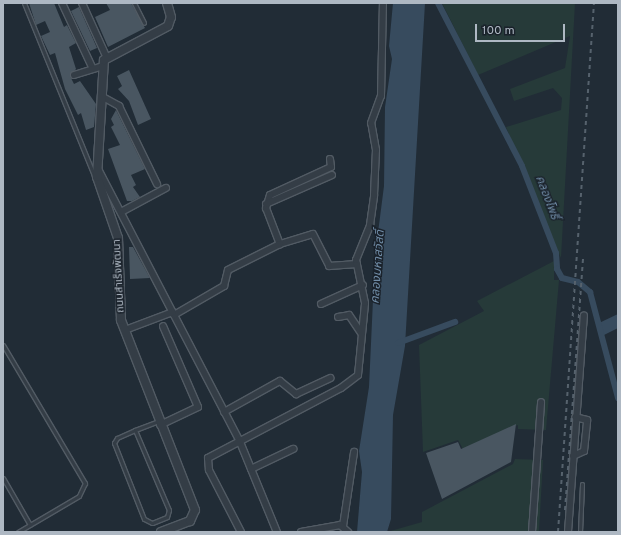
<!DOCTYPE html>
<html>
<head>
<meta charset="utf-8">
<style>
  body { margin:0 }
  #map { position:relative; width:621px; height:535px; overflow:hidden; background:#212c36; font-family:Overpass,"Noto Sans Thai",sans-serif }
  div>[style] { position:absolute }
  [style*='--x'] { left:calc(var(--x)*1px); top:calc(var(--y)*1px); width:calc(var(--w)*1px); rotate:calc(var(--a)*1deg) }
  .green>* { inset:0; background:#263a39 }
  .water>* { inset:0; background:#374b5e }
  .canal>* { height:6px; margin:-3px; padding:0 3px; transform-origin:3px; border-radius:3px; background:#374b5e }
  .building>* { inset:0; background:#495661 }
  .roads { filter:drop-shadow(1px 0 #525b64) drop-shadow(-1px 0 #525b64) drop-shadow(0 1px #525b64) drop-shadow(0 -1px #525b64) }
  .service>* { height:3px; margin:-1.5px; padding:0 1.5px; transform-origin:1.5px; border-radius:1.5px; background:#343d46 }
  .minor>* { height:6px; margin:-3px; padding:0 3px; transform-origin:3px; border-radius:3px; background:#343d46 }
  .tertiary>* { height:8px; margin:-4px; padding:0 4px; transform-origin:4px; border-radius:4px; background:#343d46 }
  .rail>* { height:2px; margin-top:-1px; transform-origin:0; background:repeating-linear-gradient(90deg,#56626d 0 4px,transparent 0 8px) }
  span { translate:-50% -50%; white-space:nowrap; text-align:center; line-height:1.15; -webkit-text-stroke:3px #1a222b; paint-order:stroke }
  .street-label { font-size:11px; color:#aeb8c3 }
  .water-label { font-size:12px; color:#708ca6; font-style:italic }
  .frame { position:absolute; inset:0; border:4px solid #aeb8c3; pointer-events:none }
  .scale { position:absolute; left:475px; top:24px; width:90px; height:18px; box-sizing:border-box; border:2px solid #aeb8c3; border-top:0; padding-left:5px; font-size:12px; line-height:14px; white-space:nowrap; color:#aeb8c3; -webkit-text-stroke:3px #1a222b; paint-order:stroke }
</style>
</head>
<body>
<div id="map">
  <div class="green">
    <i style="clip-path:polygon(442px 3px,575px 3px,561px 258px,506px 127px,561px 110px,562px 98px,553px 88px,514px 101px,510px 89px,565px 68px,570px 36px,478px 75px)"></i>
    <i style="clip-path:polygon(554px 261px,554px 280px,559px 280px,546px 430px,518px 429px,518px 425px,463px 449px,458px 440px,423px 452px,419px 345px,484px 311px,477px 301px)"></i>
    <i style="clip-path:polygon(515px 459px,543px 460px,539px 532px,387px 532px,422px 522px,422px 512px,513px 464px)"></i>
  </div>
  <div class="water">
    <i style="clip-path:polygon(393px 3px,425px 3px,405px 346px,393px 415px,391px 519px,387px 532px,357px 532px,362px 472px,359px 451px,369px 387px,375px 256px,384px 186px,385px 107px,392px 59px,389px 46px)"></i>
    <i style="clip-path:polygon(618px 314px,618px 328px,604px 335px,599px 323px)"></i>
  </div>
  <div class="canal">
    <i style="--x:438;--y:3;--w:183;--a:62.7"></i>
    <i style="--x:522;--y:166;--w:93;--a:68.7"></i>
    <i style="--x:556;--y:253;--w:16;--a:86"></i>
    <i style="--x:557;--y:269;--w:10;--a:61"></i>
    <i style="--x:562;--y:278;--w:16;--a:14"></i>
    <i style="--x:578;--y:282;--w:16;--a:40"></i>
    <i style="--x:590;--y:292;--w:110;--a:75.2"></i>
    <i style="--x:398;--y:343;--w:61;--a:-20.2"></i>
  </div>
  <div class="building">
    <i style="clip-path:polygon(29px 3px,54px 3px,64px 27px,67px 25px,76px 43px,69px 47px,76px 69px,70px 76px,74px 84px,80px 81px,96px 104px,94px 127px,86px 130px,81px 113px,78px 115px,65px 89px,55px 53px,50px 55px,41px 36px,50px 32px,45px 21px,36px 25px)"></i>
    <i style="clip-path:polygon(106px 3px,131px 3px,145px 28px,108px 47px,95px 17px,110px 10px)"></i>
    <i style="clip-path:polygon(79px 7px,97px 48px,90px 51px,71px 11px)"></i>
    <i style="clip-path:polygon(129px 70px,151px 119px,138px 125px,129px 101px,118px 89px,122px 86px,117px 76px)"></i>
    <i style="clip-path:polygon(116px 110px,145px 169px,131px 175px,136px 185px,133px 187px,140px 197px,132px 201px,127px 201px,108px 149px,120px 145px,111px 127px,114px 125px,111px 119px)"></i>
    <i style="clip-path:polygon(129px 247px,133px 247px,150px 278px,130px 279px)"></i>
    <i style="clip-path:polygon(516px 424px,511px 462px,442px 499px,426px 453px,458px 442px,461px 449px)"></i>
  </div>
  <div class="roads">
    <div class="service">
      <i style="--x:24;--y:3;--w:189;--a:67.9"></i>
      <i style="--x:134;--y:3;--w:22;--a:63"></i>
      <i style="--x:3;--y:345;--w:161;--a:59.3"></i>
      <i style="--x:85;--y:483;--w:14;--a:115"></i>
      <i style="--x:79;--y:496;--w:71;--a:149.5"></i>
      <i style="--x:135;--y:430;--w:87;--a:67"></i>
      <i style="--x:169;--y:510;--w:7;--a:106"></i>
      <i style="--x:167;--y:517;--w:16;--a:158"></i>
      <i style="--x:152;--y:523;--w:9;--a:-153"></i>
      <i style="--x:144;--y:519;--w:82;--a:-111.5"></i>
      <i style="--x:114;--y:443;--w:6;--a:-59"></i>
      <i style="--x:117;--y:438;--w:20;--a:-24"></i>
      <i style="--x:135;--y:430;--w:25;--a:-21"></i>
      <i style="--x:3;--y:478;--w:54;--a:60.1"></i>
      <i style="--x:580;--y:532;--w:48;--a:-87.6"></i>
    </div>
    <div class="minor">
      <i style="--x:62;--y:3;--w:71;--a:64.9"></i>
      <i style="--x:82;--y:3;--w:60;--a:65.6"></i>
      <i style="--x:74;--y:75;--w:30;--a:-17"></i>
      <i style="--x:101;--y:96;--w:21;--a:29"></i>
      <i style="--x:119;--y:106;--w:87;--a:64"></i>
      <i style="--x:330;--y:159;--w:8;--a:83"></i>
      <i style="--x:331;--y:167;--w:67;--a:155.3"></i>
      <i style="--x:270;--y:195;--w:14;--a:107"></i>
      <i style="--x:266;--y:208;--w:39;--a:69"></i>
      <i style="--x:280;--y:244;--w:34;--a:-17"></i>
      <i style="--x:313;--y:234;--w:36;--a:63"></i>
      <i style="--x:329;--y:266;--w:28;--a:-4"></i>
      <i style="--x:98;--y:169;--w:308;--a:62.5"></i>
      <i style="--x:240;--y:442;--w:97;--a:67.7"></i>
      <i style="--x:266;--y:204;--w:72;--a:-23.7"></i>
      <i style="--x:121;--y:212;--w:51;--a:-28.1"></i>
      <i style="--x:321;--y:304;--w:46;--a:-24.3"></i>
      <i style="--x:174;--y:315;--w:58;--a:-30.1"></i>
      <i style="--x:224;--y:286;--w:16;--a:-76"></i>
      <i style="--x:228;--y:270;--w:58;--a:-26.6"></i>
      <i style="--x:338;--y:317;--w:11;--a:-10"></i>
      <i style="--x:349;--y:315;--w:22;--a:56"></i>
      <i style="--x:125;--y:330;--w:51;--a:-20.6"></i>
      <i style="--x:224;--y:412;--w:64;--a:-29"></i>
      <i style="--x:280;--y:381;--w:21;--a:39"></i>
      <i style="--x:296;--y:394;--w:38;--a:-25"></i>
      <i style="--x:160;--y:425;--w:42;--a:-25.3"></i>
      <i style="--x:198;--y:407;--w:88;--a:-113.4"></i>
      <i style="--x:573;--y:456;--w:12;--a:-24"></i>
      <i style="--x:584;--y:451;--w:31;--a:-84"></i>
      <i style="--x:587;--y:420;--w:12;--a:-166"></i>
      <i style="--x:251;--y:469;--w:47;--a:-25.5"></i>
      <i style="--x:343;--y:526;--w:75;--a:-81.5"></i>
      <i style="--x:241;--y:532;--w:70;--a:-117.3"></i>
      <i style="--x:209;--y:470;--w:12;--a:-95"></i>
      <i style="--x:208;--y:458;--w:150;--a:-27.8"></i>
      <i style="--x:341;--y:388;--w:21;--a:-37"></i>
      <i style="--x:358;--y:375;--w:72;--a:-84.4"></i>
      <i style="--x:365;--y:303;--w:44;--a:-101.8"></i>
      <i style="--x:356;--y:260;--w:38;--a:-68"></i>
      <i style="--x:370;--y:225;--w:30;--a:-82"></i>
      <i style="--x:374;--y:195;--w:45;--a:-87.5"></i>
      <i style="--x:376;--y:150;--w:27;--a:-100"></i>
      <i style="--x:371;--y:123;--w:29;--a:-70"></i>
      <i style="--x:381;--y:96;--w:93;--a:-88.8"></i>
      <i style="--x:301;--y:532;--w:40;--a:-10"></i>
      <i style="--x:340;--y:525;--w:11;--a:41"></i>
      <i style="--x:532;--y:532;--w:130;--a:-86"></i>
      <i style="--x:568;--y:532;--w:217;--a:-85.8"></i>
    </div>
    <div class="tertiary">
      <i style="--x:161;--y:532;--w:31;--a:-21"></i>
      <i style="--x:190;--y:521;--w:12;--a:-66"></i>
      <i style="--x:195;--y:510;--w:204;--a:-111.3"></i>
      <i style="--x:121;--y:320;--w:82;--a:-92.1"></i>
      <i style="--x:118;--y:238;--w:65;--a:-109"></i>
      <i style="--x:97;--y:177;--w:117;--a:-86.6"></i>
      <i style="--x:104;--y:60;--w:72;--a:-28"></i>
      <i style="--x:168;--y:26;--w:9;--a:-72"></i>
      <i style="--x:171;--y:17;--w:15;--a:-106"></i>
    </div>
  </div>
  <div class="rail">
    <i style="--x:565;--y:510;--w:255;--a:-85.9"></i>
    <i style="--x:558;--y:532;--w:530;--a:-86.11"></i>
  </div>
  <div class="street-label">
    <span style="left:119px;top:276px;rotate:-93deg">ถนนสำเร็จพัฒนา</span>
  </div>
  <div class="water-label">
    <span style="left:546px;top:198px;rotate:69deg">คลองโพธิ์</span>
    <span style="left:379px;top:267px;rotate:-86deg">คลองมหาสวัสดิ์</span>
  </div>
  <div class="frame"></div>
  <div class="scale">100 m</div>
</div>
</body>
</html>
